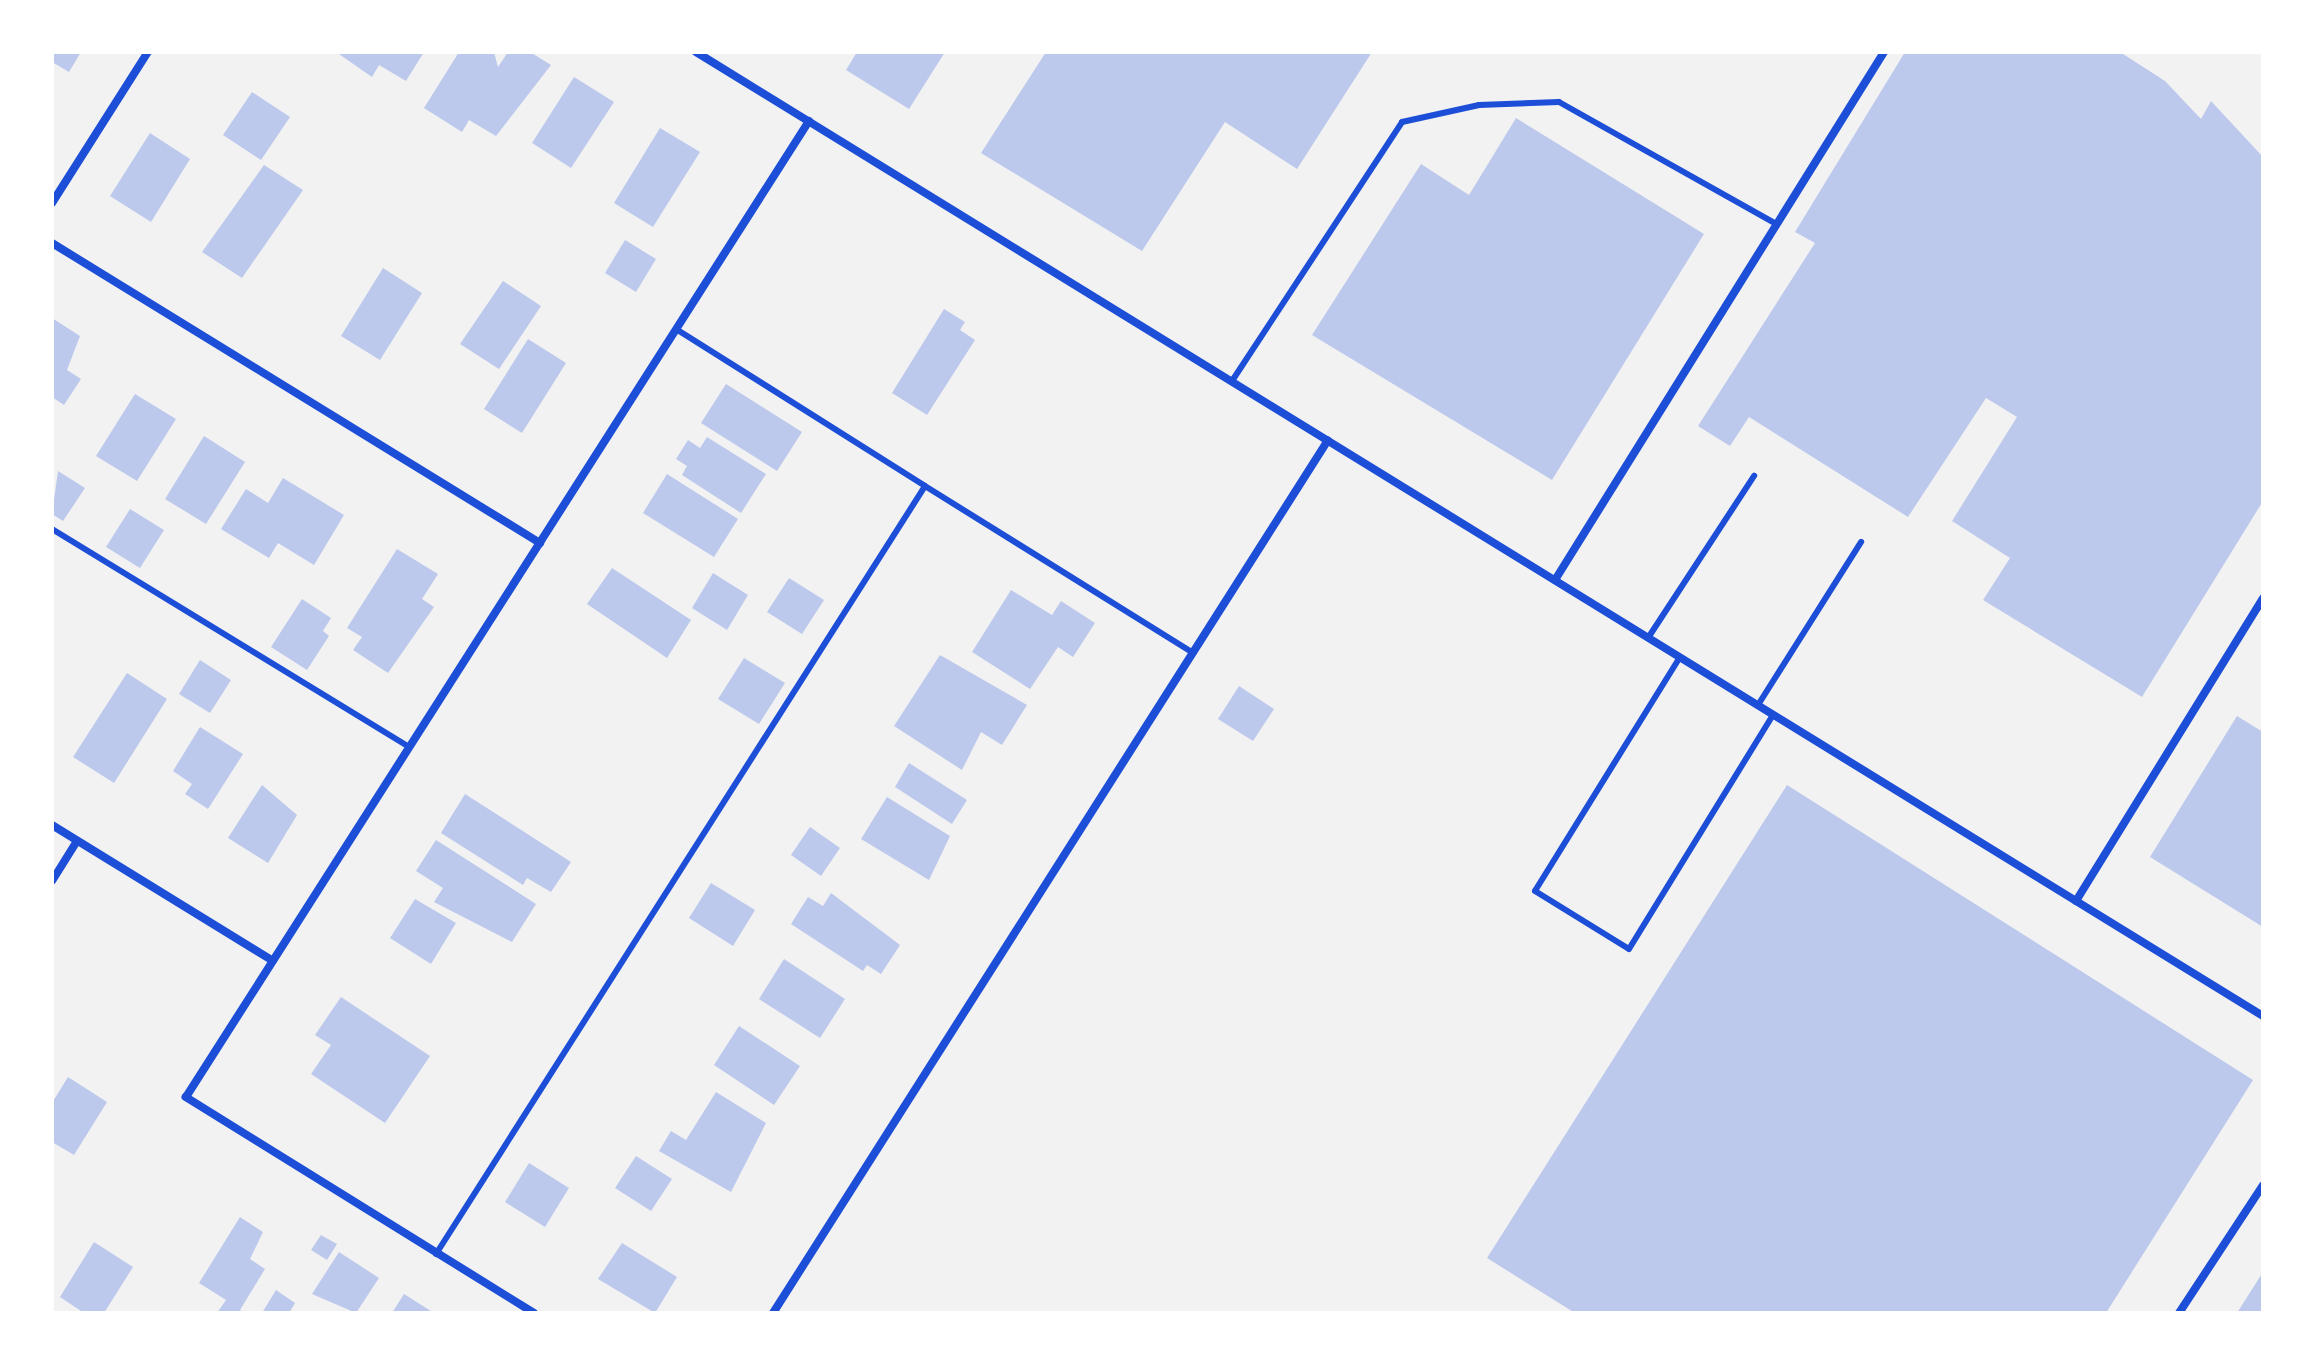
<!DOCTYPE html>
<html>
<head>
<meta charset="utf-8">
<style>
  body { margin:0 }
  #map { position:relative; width:2315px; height:1365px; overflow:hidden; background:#f2f2f2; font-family:Cabin,sans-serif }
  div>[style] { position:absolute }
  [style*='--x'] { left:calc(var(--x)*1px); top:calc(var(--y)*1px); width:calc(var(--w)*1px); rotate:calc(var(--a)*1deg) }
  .building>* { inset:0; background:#bdc9ec }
  .service>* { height:6px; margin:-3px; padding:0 3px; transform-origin:3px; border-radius:3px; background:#1d4ed8 }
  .minor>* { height:8px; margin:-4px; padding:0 4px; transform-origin:4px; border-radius:4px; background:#1d4ed8 }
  span { translate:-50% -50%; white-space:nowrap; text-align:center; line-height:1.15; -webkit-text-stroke:6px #fff; paint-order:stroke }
  .frame { position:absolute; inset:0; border:54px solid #fff; pointer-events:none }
</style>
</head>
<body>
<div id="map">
  <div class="building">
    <i style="clip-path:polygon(52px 52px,81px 52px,69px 72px,52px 62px)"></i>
    <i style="clip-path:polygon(336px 52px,424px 52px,406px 81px,379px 65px,372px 77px)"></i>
    <i style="clip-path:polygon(459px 52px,494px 52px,498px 67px,508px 52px,530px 52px,551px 65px,496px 136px,469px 120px,462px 132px,424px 108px)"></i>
    <i style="clip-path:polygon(857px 52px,945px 52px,909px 109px,846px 70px)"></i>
    <i style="clip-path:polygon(1046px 52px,1372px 52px,1297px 169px,1225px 122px,1142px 251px,981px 153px)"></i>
    <i style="clip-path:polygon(1905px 52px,2120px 52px,2165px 81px,2201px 119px,2211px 101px,2263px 157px,2263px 501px,2142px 697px,1983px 600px,2010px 558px,1952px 521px,2017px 417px,1986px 398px,1908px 517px,1749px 417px,1730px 446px,1698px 426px,1815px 243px,1795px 232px)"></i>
    <i style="clip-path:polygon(574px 77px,614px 102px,571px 168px,532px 143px)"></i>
    <i style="clip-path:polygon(252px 92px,290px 117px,261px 160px,223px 135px)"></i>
    <i style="clip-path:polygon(1516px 118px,1704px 234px,1552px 480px,1312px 335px,1421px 164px,1469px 195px)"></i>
    <i style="clip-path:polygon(660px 128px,700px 152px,653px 227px,614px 203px)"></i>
    <i style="clip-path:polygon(150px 133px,190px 159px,151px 222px,110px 196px)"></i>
    <i style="clip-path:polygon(264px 165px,303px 190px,242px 278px,202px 252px)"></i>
    <i style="clip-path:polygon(625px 240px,656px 259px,636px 292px,605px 273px)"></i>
    <i style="clip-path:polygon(383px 268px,422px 293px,380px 360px,341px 336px)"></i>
    <i style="clip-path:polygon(503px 281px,541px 306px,499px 369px,460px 344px)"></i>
    <i style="clip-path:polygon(944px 309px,965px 322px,960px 330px,975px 340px,927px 415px,892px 393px)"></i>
    <i style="clip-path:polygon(52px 318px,80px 336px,67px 370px,81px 379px,64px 405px,52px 397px)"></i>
    <i style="clip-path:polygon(528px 339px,566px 363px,522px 433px,484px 409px)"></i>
    <i style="clip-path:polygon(726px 384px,802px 432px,777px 471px,701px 423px)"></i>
    <i style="clip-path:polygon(135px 394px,176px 419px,137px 481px,96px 456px)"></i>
    <i style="clip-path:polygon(204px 436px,245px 462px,206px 524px,165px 499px)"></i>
    <i style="clip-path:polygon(707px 437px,766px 474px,741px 513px,682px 475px,687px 466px,676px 459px,688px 440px,700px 448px)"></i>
    <i style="clip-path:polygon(58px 471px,85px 488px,63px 521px,52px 514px)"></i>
    <i style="clip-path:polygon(667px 474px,738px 519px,714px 557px,643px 513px)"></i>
    <i style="clip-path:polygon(283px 478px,344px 515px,314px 565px,278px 543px,269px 558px,221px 529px,246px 489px,268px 503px)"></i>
    <i style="clip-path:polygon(130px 509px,164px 530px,140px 568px,106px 547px)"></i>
    <i style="clip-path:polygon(397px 549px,438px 574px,422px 599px,434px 607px,388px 673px,353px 650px,362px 637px,347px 628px)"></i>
    <i style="clip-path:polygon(612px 568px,691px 620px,667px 658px,587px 604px)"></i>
    <i style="clip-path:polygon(713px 573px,748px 595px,727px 630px,692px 608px)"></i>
    <i style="clip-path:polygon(789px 578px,824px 600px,802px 634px,767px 612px)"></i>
    <i style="clip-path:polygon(1011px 590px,1052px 615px,1061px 601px,1095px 623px,1073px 657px,1058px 647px,1030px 689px,972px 652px)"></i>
    <i style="clip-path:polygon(302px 599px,331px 618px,323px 631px,329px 636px,307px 670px,271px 647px)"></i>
    <i style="clip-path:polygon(940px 655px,1027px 705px,1002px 745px,981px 732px,962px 770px,894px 726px)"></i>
    <i style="clip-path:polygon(744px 658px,785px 683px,759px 724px,718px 699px)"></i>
    <i style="clip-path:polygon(200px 660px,231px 680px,210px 713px,179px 694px)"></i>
    <i style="clip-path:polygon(127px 673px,167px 699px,114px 783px,73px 757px)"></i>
    <i style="clip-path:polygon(1239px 686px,1274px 709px,1253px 741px,1218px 719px)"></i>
    <i style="clip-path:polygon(2237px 716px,2263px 732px,2263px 927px,2150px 857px)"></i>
    <i style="clip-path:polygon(200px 727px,243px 754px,208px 809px,185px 794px,192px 784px,173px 771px)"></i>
    <i style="clip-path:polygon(909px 763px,967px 800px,952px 824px,895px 787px)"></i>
    <i style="clip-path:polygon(262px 785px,297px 815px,268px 863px,228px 838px)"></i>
    <i style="clip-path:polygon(1787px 785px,2253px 1080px,2106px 1313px,1575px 1313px,1487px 1258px)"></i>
    <i style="clip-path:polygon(465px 794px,571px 862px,551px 892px,527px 878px,523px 885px,441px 833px)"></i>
    <i style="clip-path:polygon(887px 797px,950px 836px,929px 880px,861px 839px)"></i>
    <i style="clip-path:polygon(810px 827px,840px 848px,821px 876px,791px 855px)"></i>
    <i style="clip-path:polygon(436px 840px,536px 904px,512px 942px,434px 902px,443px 888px,416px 871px)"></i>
    <i style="clip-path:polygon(711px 883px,755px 910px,733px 946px,689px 918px)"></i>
    <i style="clip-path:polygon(831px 893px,900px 945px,881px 974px,867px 965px,863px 971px,791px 924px,808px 897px,823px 906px)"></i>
    <i style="clip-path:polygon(415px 899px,456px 923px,431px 964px,390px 938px)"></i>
    <i style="clip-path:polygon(784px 959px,845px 999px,820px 1038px,759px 999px)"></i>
    <i style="clip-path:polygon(341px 997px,430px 1056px,385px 1123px,311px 1074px,331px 1045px,315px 1035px)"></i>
    <i style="clip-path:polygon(739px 1026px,800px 1066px,774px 1105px,714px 1065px)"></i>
    <i style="clip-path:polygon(68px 1077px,107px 1102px,74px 1155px,52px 1142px,52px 1103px)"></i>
    <i style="clip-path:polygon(716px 1092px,766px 1123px,731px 1192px,659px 1151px,671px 1131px,686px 1140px)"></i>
    <i style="clip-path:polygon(636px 1156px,672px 1179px,651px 1211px,615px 1188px)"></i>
    <i style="clip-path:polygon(529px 1163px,569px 1188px,545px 1227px,505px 1202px)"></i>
    <i style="clip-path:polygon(240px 1217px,263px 1232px,250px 1259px,265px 1269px,240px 1310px,245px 1313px,217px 1313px,226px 1300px,199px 1283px)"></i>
    <i style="clip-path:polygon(321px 1235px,337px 1244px,327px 1260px,311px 1250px)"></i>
    <i style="clip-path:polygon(94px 1242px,133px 1267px,104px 1313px,84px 1313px,60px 1297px)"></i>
    <i style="clip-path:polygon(622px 1243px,677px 1277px,655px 1313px,598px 1279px)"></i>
    <i style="clip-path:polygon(339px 1252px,379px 1278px,356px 1313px,312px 1294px)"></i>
    <i style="clip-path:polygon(2263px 1272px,2263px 1313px,2237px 1313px)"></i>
    <i style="clip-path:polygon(276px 1290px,295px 1303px,289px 1313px,262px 1313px)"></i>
    <i style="clip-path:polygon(404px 1294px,434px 1313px,392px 1313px)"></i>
  </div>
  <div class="service">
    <i style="--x:676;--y:329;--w:294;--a:32.2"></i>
    <i style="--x:1232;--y:381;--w:310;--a:-56.7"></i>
    <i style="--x:1402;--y:122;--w:79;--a:-12.4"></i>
    <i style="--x:1479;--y:105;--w:80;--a:-2.1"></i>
    <i style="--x:1559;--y:102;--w:249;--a:29.3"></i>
    <i style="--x:52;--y:529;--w:418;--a:31.4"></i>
    <i style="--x:1648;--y:638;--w:194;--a:-56.8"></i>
    <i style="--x:1680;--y:657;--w:275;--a:121.8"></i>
    <i style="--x:1535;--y:891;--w:110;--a:31.7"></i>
    <i style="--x:1629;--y:949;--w:275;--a:-58.4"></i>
    <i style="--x:1758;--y:705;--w:193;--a:-57.7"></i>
    <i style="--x:436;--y:1254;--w:910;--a:-57.51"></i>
    <i style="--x:925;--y:486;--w:316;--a:31.9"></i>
  </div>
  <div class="minor">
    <i style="--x:696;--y:52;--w:1840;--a:31.6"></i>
    <i style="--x:52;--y:203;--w:179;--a:-57.6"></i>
    <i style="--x:52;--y:243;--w:573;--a:31.58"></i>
    <i style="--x:1555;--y:580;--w:622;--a:-58.07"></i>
    <i style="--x:52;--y:825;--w:259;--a:31.6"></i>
    <i style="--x:52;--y:881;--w:47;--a:-58"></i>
    <i style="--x:2076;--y:901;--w:356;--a:-58.3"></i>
    <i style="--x:534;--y:1313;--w:410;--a:-148.2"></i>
    <i style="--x:186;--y:1097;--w:1158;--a:-57.45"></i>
    <i style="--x:773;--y:1313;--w:1034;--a:-57.55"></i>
    <i style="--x:2179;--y:1313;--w:153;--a:-56.7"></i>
  </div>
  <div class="frame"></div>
</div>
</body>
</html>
